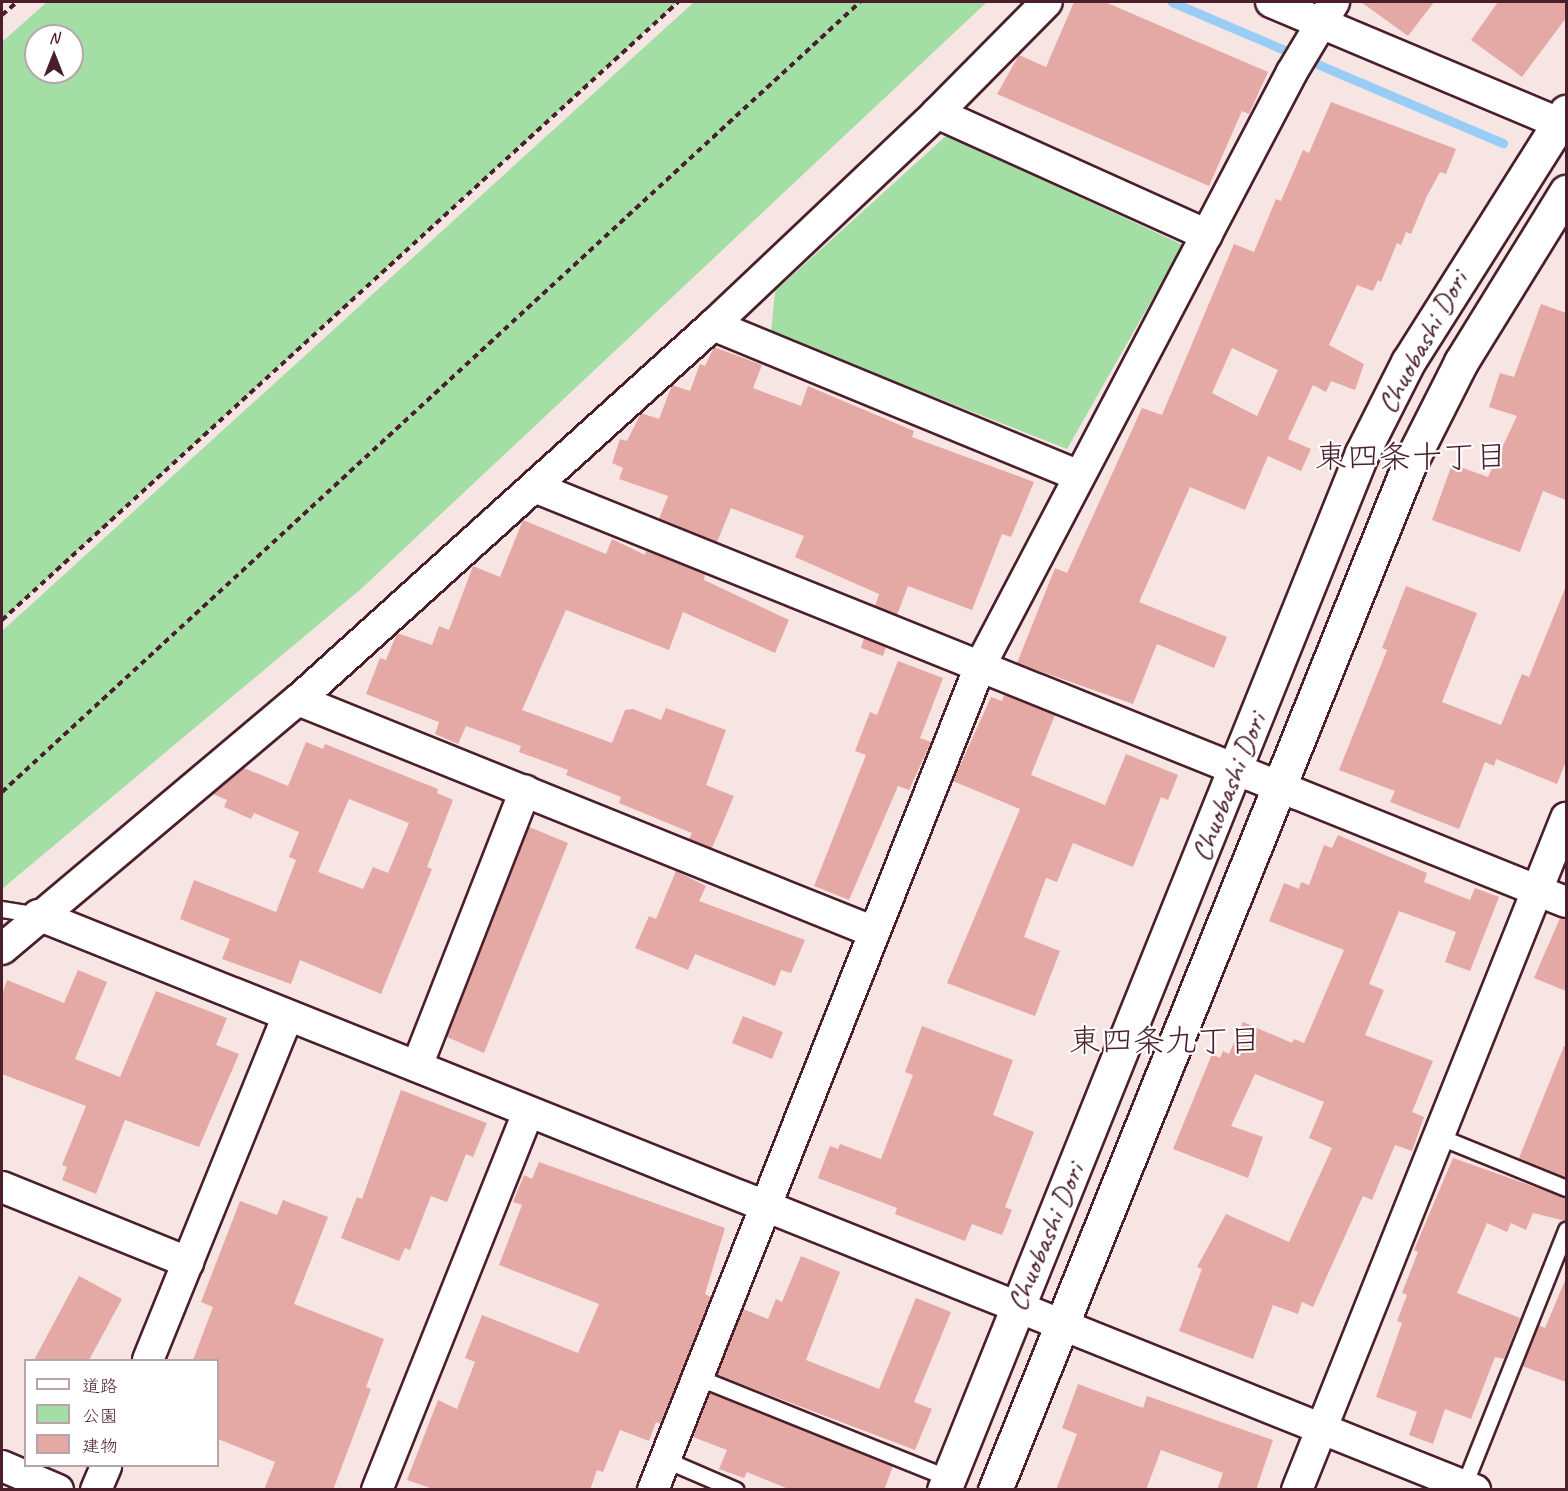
<!DOCTYPE html>
<html>
<head>
<meta charset="utf-8">
<style>
  body { margin:0 }
  #map { position:relative; width:1568px; height:1491px; overflow:hidden; background:#f7e5e4; font-family:Caveat,"Klee One",sans-serif }
  div>[style] { position:absolute }
  [style*='--x'] { left:calc(var(--x)*1px); top:calc(var(--y)*1px); width:calc(var(--w)*1px); rotate:calc(var(--a)*1deg) }
  .green>* { inset:0; background:#a3dfa5 }
  .stream>* { height:9px; margin:-4.5px; padding:0 4.5px; transform-origin:4.5px; border-radius:4.5px; background:#98cdf6 }
  .building>* { inset:0; background:#e4a9a5 }
  .path>* { height:4px; margin-top:-2px; transform-origin:0; background:repeating-linear-gradient(90deg,#4a1f2b 0 6px,transparent 0 10.5px) }
  .roads { filter:drop-shadow(2px 0 #4a1f2b) drop-shadow(-2px 0 #4a1f2b) drop-shadow(0 2px #4a1f2b) drop-shadow(0 -2px #4a1f2b) }
  .lane>* { height:15px; margin:-7.5px; padding:0 7.5px; transform-origin:7.5px; border-radius:7.5px; background:#fff }
  .street>* { height:30px; margin:-15px; padding:0 15px; transform-origin:15px; border-radius:15px; background:#fff }
  .secondary>* { height:33px; margin:-16.5px; padding:0 16.5px; transform-origin:16.5px; border-radius:16.5px; background:#fff }
  span { translate:-50% -50%; white-space:nowrap; text-align:center; line-height:1.15; -webkit-text-stroke:4.5px #fff; paint-order:stroke }
  .street-label { font-size:30px; color:#4a1f2b }
  .neighbourhood-label { font-size:32px; color:#4a1f2b }
  .frame { position:absolute; inset:0; border:3px solid #4a1f2b; pointer-events:none }
  .legend { position:absolute; left:24px; top:1359px; width:195px; height:108px; box-sizing:border-box; background:#fff; border:2px solid #b7a5aa; margin:0; padding:8px 10px; list-style:none; font-size:18px; color:#4a1f2b }
  .legend li { display:flex; align-items:center; gap:12px; height:30px }
  .legend b { width:30px; border:2px solid #b7a5aa }
  .north { position:absolute; left:24px; top:24px; width:60px; height:60px; box-sizing:border-box; background:#fff; border:2px solid #b7a5aa; border-radius:50%; rotate:0deg; font-size:16px; font-weight:700; line-height:24px; text-align:center; color:#4a1f2b }
  .north::after { content:''; display:block; margin:auto; width:21px; height:27px; background:#4a1f2b; clip-path:polygon(50% 0,100% 100%,50% 72%,0 100%) }
</style>
</head>
<body>
<div id="map">
  <div class="green">
    <i style="clip-path:polygon(evenodd,47px 2px,678px 2px,2px 620px,2px 42px,47px 2px,36px 36px,72px 36px,72px 72px,36px 72px,36px 36px)"></i>
    <i style="clip-path:polygon(694px 2px,987px 2px,361px 589px,2px 889px,2px 631px)"></i>
    <i style="clip-path:polygon(947px 135px,1183px 245px,1067px 449px,771px 333px,775px 291px)"></i>
  </div>
  <div class="stream">
    <i style="--x:1172;--y:2;--w:360;--a:23.1"></i>
  </div>
  <div class="building">
    <i style="clip-path:polygon(1074px 2px,1105px 2px,1268px 72px,1249px 114px,1242px 111px,1209px 186px,997px 94px,1019px 55px,1046px 67px)"></i>
    <i style="clip-path:polygon(1361px 2px,1434px 2px,1408px 36px)"></i>
    <i style="clip-path:polygon(1498px 2px,1566px 2px,1566px 18px,1522px 77px,1471px 40px)"></i>
    <i style="clip-path:polygon(evenodd,1331px 102px,1456px 149px,1446px 174px,1440px 172px,1427px 196px,1411px 234px,1406px 232px,1401px 245px,1397px 243px,1381px 282px,1378px 280px,1373px 291px,1357px 285px,1329px 345px,1364px 364px,1355px 390px,1331px 381px,1326px 392px,1313px 385px,1288px 439px,1311px 449px,1301px 471px,1268px 456px,1245px 510px,1190px 487px,1139px 602px,1227px 637px,1214px 668px,1157px 644px,1133px 704px,1017px 663px,1055px 568px,1067px 573px,1142px 408px,1162px 415px,1234px 244px,1254px 252px,1276px 199px,1281px 201px,1303px 150px,1309px 153px,1331px 102px,1232px 348px,1278px 370px,1257px 416px,1212px 393px,1232px 348px)"></i>
    <i style="clip-path:polygon(1541px 304px,1566px 313px,1566px 500px,1543px 491px,1520px 552px,1432px 520px,1452px 464px,1488px 477px,1517px 416px,1489px 407px,1500px 373px,1514px 377px)"></i>
    <i style="clip-path:polygon(714px 347px,762px 365px,753px 388px,801px 406px,808px 386px,914px 431px,912px 437px,1034px 482px,1011px 537px,1002px 534px,972px 610px,908px 586px,897px 615px,875px 606px,879px 594px,795px 557px,804px 536px,731px 508px,717px 542px,659px 519px,668px 496px,619px 479px,623px 468px,612px 463px,620px 439px,627px 441px,641px 413px,659px 419px,672px 385px,690px 391px,700px 364px,705px 366px)"></i>
    <i style="clip-path:polygon(523px 520px,606px 554px,612px 539px,645px 555px,646px 551px,705px 574px,704px 580px,789px 620px,775px 653px,683px 612px,669px 650px,566px 610px,522px 710px,612px 743px,625px 710px,633px 709px,661px 720px,666px 708px,726px 730px,706px 785px,734px 796px,712px 848px,689px 839px,692px 833px,619px 803px,621px 797px,566px 775px,568px 770px,519px 752px,521px 746px,466px 726px,458px 744px,435px 734px,439px 722px,366px 694px,380px 658px,386px 660px,397px 633px,432px 645px,439px 626px,449px 630px,473px 566px,500px 577px)"></i>
    <i style="clip-path:polygon(1406px 586px,1477px 613px,1442px 702px,1501px 725px,1522px 674px,1529px 677px,1566px 586px,1566px 761px,1557px 784px,1496px 759px,1494px 766px,1485px 762px,1459px 829px,1390px 802px,1395px 791px,1339px 770px,1387px 650px,1382px 648px)"></i>
    <i style="clip-path:polygon(864px 638px,886px 647px,883px 656px,861px 648px)"></i>
    <i style="clip-path:polygon(898px 661px,943px 678px,920px 738px,931px 742px,909px 790px,898px 786px,849px 900px,814px 886px,866px 755px,855px 751px,870px 712px,877px 715px)"></i>
    <i style="clip-path:polygon(1004px 695px,1055px 715px,1031px 775px,1105px 805px,1126px 754px,1178px 775px,1168px 800px,1161px 797px,1133px 867px,1073px 843px,1057px 882px,1046px 878px,1024px 937px,1060px 951px,1035px 1016px,947px 983px,1020px 809px,953px 781px,991px 697px,1002px 701px)"></i>
    <i style="clip-path:polygon(evenodd,306px 742px,323px 749px,325px 744px,438px 789px,437px 793px,453px 800px,427px 867px,432px 869px,381px 994px,300px 960px,291px 984px,222px 959px,230px 939px,180px 919px,194px 880px,276px 912px,296px 860px,289px 857px,299px 832px,254px 813px,251px 819px,224px 807px,227px 800px,213px 794px,244px 768px,288px 786px,306px 742px,349px 799px,409px 823px,388px 873px,373px 867px,363px 889px,318px 872px,349px 799px)"></i>
    <i style="clip-path:polygon(529px 827px,568px 843px,484px 1053px,447px 1037px)"></i>
    <i style="clip-path:polygon(1338px 835px,1427px 873px,1424px 882px,1470px 900px,1475px 888px,1499px 897px,1470px 971px,1445px 962px,1456px 932px,1399px 911px,1369px 984px,1384px 990px,1365px 1035px,1433px 1061px,1412px 1112px,1424px 1117px,1412px 1151px,1395px 1145px,1372px 1200px,1363px 1196px,1313px 1307px,1302px 1302px,1298px 1314px,1273px 1305px,1253px 1359px,1179px 1331px,1202px 1269px,1197px 1267px,1226px 1214px,1289px 1242px,1332px 1148px,1309px 1138px,1324px 1102px,1255px 1074px,1231px 1126px,1263px 1137px,1248px 1178px,1173px 1149px,1212px 1054px,1220px 1058px,1223px 1051px,1229px 1054px,1243px 1022px,1292px 1043px,1294px 1039px,1304px 1043px,1344px 950px,1269px 921px,1284px 883px,1299px 889px,1301px 882px,1309px 885px,1324px 845px,1332px 848px)"></i>
    <i style="clip-path:polygon(676px 871px,706px 886px,699px 901px,805px 940px,791px 973px,781px 970px,775px 986px,695px 954px,688px 970px,635px 948px,649px 916px,656px 919px)"></i>
    <i style="clip-path:polygon(1560px 918px,1566px 919px,1566px 991px,1534px 978px)"></i>
    <i style="clip-path:polygon(78px 970px,107px 982px,75px 1059px,120px 1077px,156px 991px,227px 1018px,216px 1045px,239px 1054px,199px 1147px,125px 1120px,96px 1194px,62px 1180px,67px 1167px,62px 1165px,86px 1106px,2px 1074px,2px 995px,7px 980px,64px 1003px)"></i>
    <i style="clip-path:polygon(743px 1016px,783px 1032px,772px 1059px,732px 1043px)"></i>
    <i style="clip-path:polygon(922px 1026px,1013px 1060px,993px 1115px,1034px 1132px,1005px 1207px,1012px 1210px,1002px 1235px,972px 1224px,965px 1241px,895px 1214px,897px 1208px,818px 1178px,830px 1146px,838px 1149px,840px 1144px,881px 1159px,913px 1075px,905px 1072px)"></i>
    <i style="clip-path:polygon(1564px 1046px,1566px 1046px,1566px 1178px,1519px 1158px)"></i>
    <i style="clip-path:polygon(401px 1090px,487px 1123px,473px 1157px,466px 1154px,447px 1202px,431px 1196px,410px 1250px,405px 1248px,399px 1261px,341px 1238px,357px 1197px,362px 1199px)"></i>
    <i style="clip-path:polygon(1453px 1158px,1566px 1198px,1566px 1221px,1533px 1213px,1526px 1230px,1511px 1223px,1507px 1232px,1487px 1223px,1457px 1293px,1520px 1318px,1504px 1359px,1495px 1357px,1471px 1419px,1445px 1409px,1433px 1444px,1409px 1435px,1417px 1412px,1376px 1397px,1402px 1323px,1397px 1321px,1407px 1295px,1402px 1293px,1418px 1252px,1414px 1250px)"></i>
    <i style="clip-path:polygon(539px 1162px,725px 1228px,705px 1294px,711px 1297px,661px 1424px,656px 1422px,649px 1441px,620px 1430px,603px 1472px,597px 1470px,590px 1490px,436px 1490px,407px 1480px,438px 1400px,457px 1409px,475px 1362px,465px 1358px,482px 1315px,578px 1353px,599px 1304px,499px 1265px,522px 1205px,513px 1202px,524px 1175px,532px 1179px)"></i>
    <i style="clip-path:polygon(283px 1200px,328px 1217px,294px 1304px,384px 1339px,366px 1387px,371px 1389px,333px 1490px,264px 1490px,275px 1462px,218px 1439px,218px 1360px,193px 1360px,213px 1307px,201px 1302px,240px 1201px,277px 1215px)"></i>
    <i style="clip-path:polygon(801px 1256px,840px 1272px,806px 1360px,879px 1389px,916px 1298px,951px 1312px,914px 1402px,932px 1409px,915px 1450px,717px 1375px,743px 1309px,768px 1319px,776px 1299px,782px 1302px)"></i>
    <i style="clip-path:polygon(79px 1276px,122px 1299px,89px 1360px,34px 1360px)"></i>
    <i style="clip-path:polygon(1566px 1278px,1566px 1382px,1522px 1366px,1538px 1325px,1545px 1328px)"></i>
    <i style="clip-path:polygon(1078px 1384px,1143px 1408px,1147px 1396px,1273px 1440px,1256px 1490px,1217px 1490px,1223px 1473px,1161px 1450px,1146px 1490px,1056px 1490px,1077px 1434px,1062px 1428px)"></i>
    <i style="clip-path:polygon(710px 1393px,893px 1466px,884px 1490px,791px 1490px,747px 1472px,744px 1478px,719px 1469px,727px 1450px,693px 1437px)"></i>
  </div>
  <div class="path">
    <i style="--x:2;--y:15;--w:20;--a:-41"></i>
    <i style="--x:2;--y:620;--w:916;--a:-42.43"></i>
    <i style="--x:2;--y:792;--w:1166;--a:-42.64"></i>
  </div>
  <div class="roads">
    <div class="lane">
      <i style="--x:2;--y:909;--w:36;--a:9"></i>
      <i style="--x:1438;--y:1136;--w:138;--a:22.1"></i>
      <i style="--x:697;--y:1377;--w:271;--a:21.9"></i>
      <i style="--x:664;--y:1459;--w:78;--a:23.3"></i>
      <i style="--x:1464;--y:1485;--w:275;--a:-68.2"></i>
    </div>
    <div class="street">
      <i style="--x:1271;--y:2;--w:320;--a:22.8"></i>
      <i style="--x:937;--y:113;--w:296;--a:24.3"></i>
      <i style="--x:713;--y:325;--w:396;--a:22.4"></i>
      <i style="--x:534;--y:487;--w:1112;--a:21.91"></i>
      <i style="--x:298;--y:700;--w:621;--a:21.94"></i>
      <i style="--x:38;--y:915;--w:1548;--a:21.81"></i>
      <i style="--x:2;--y:949;--w:387;--a:-40.1"></i>
      <i style="--x:298;--y:700;--w:559;--a:-42.1"></i>
      <i style="--x:713;--y:325;--w:308;--a:-43.4"></i>
      <i style="--x:937;--y:113;--w:156;--a:-45.3"></i>
      <i style="--x:417;--y:1066;--w:296;--a:-68.6"></i>
      <i style="--x:2;--y:1187;--w:201;--a:22"></i>
      <i style="--x:148;--y:1360;--w:371;--a:-67.9"></i>
      <i style="--x:2;--y:1466;--w:61;--a:23.2"></i>
      <i style="--x:96;--y:1490;--w:26;--a:-67"></i>
      <i style="--x:377;--y:1490;--w:407;--a:-68.2"></i>
      <i style="--x:653;--y:1490;--w:887;--a:-68.35"></i>
      <i style="--x:980;--y:666;--w:671;--a:-62.29"></i>
      <i style="--x:1292;--y:72;--w:82;--a:-59"></i>
      <i style="--x:1297;--y:1490;--w:724;--a:-68.18"></i>
    </div>
    <div class="secondary">
      <i style="--x:944;--y:1490;--w:1118;--a:-68.05"></i>
      <i style="--x:1362;--y:453;--w:102;--a:-63.2"></i>
      <i style="--x:1408;--y:362;--w:296;--a:-57.7"></i>
      <i style="--x:995;--y:1490;--w:1105;--a:-68.01"></i>
      <i style="--x:1409;--y:465;--w:115;--a:-63.2"></i>
      <i style="--x:1461;--y:362;--w:200;--a:-58.3"></i>
    </div>
  </div>
  <div class="street-label">
    <span style="left:1422px;top:342px;rotate:-61deg">Chuobashi Dori</span>
    <span style="left:1228px;top:787px;rotate:-68deg">Chuobashi Dori</span>
    <span style="left:1045px;top:1237px;rotate:-67deg">Chuobashi Dori</span>
  </div>
  <div class="neighbourhood-label">
    <span style="left:1411px;top:457px">東四条十丁目</span>
    <span style="left:1165px;top:1041px">東四条九丁目</span>
  </div>
  <div class="frame"></div>
  <ul class="legend">
  <li><b style="height:8px;background:#fff"></b>道路</li>
  <li><b style="height:16px;background:#a3dfa5"></b>公園</li>
  <li><b style="height:16px;background:#e4a9a5"></b>建物</li>
  </ul>
  <div class="north">N</div>
</div>
</body>
</html>
